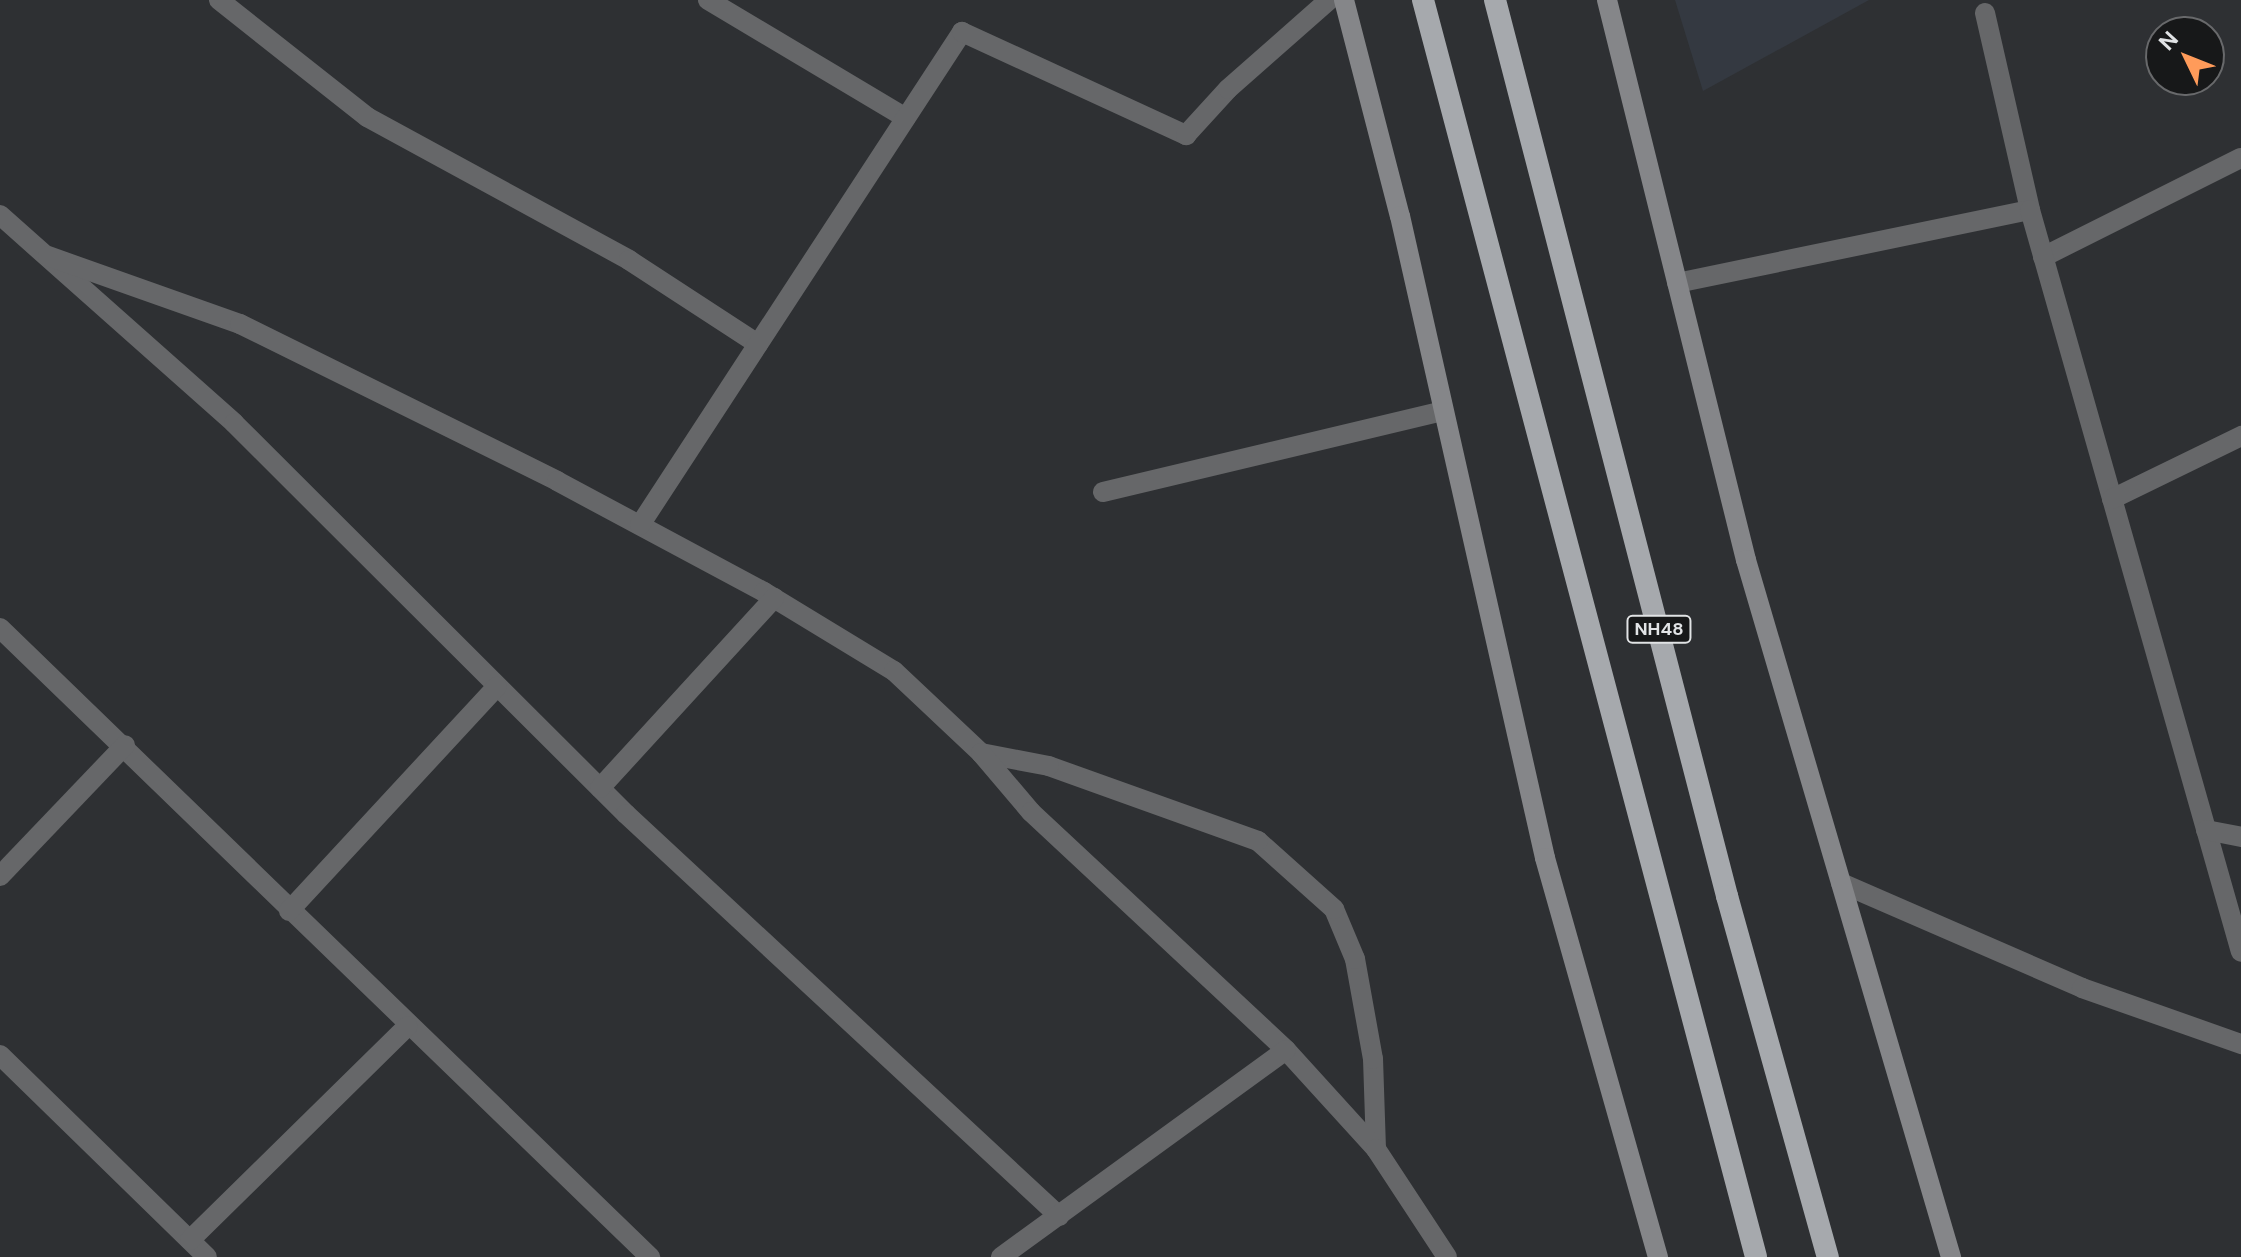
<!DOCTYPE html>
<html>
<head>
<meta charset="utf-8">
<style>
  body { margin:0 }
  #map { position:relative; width:2241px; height:1257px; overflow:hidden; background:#2e3033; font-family:"DM Sans",sans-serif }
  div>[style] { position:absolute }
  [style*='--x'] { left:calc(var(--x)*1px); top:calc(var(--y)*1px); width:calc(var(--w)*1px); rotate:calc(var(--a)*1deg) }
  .built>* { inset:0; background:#343941 }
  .service>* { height:20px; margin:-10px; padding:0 10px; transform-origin:10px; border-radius:10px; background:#666769 }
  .minor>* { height:20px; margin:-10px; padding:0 10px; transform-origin:10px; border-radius:10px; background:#666769 }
  .secondary>* { height:20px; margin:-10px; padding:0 10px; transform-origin:10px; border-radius:10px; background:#858689 }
  .trunk>* { height:22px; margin:-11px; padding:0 11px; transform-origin:11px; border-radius:11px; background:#a6a9ad }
  span { translate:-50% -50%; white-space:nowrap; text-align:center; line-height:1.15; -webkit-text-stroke:8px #171819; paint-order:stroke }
  .shield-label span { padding:2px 6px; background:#171819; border:2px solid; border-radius:6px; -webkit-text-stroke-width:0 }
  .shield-label { font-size:18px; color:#e1e3e5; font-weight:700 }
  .north { position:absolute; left:2145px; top:16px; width:80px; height:80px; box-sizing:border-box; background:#171819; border:2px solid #68696b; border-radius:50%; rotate:313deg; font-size:22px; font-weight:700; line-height:32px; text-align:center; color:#e1e3e5 }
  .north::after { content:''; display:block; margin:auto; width:28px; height:36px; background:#ff9b5a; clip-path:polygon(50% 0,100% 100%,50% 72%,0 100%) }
</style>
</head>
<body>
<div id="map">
  <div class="built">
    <i style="clip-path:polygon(1675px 0,1869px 0,1703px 91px)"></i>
  </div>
  <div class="service">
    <i style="--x:1103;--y:492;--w:349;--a:-13.4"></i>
  </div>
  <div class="minor">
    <i style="--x:219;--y:0;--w:189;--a:38.3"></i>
    <i style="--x:367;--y:117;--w:298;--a:28.6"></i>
    <i style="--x:629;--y:260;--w:154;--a:33.1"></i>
    <i style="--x:708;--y:0;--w:230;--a:30.8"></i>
    <i style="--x:1985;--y:13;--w:202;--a:77.1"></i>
    <i style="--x:0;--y:215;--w:313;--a:41.6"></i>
    <i style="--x:234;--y:423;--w:554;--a:44.93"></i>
    <i style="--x:626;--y:814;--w:591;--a:42.87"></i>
    <i style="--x:48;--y:256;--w:204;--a:19.5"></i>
    <i style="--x:240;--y:324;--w:354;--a:26.3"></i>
    <i style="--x:557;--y:481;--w:235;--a:28.2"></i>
    <i style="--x:764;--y:592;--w:152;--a:31.3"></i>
    <i style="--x:894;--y:671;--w:120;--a:43.3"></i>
    <i style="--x:2043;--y:257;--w:221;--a:-26.6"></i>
    <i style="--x:1677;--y:283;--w:360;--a:-11.7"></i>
    <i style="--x:2030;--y:210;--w:771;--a:74.13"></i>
    <i style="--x:2112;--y:499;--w:144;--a:-26"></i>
    <i style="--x:640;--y:525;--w:589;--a:-56.85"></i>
    <i style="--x:962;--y:32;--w:247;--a:24.7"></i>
    <i style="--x:1186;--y:135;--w:62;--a:-47.6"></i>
    <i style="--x:1228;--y:89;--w:135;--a:-41.4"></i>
    <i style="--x:0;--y:628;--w:905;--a:44.06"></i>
    <i style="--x:600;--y:788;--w:258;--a:-47.5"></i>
    <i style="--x:2206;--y:830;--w:36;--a:11"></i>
    <i style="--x:0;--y:876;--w:181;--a:-46.3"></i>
    <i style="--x:1841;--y:883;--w:263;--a:23.5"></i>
    <i style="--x:2082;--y:988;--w:169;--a:19.4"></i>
    <i style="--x:289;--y:911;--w:306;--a:-47.2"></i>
    <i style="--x:0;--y:1055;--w:289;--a:44.3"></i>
    <i style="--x:1376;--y:1149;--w:90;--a:-91.9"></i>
    <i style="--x:1373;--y:1059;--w:102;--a:-100.2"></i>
    <i style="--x:1355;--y:959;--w:54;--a:-112.8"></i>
    <i style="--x:1334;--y:909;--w:102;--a:-138.2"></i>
    <i style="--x:1258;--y:841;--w:222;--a:-160.3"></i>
    <i style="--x:1049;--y:766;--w:69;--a:-169.2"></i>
    <i style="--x:981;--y:753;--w:77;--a:49.7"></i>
    <i style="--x:1031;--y:812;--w:349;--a:43"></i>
    <i style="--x:1286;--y:1050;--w:134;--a:47.7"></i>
    <i style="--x:1376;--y:1149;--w:129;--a:56.7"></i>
    <i style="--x:190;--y:1240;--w:305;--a:-44.5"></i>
    <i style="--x:1001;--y:1257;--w:352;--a:-36"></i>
  </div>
  <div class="secondary">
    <i style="--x:1344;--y:0;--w:223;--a:75.5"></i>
    <i style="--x:1400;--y:216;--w:658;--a:77.27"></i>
    <i style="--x:1545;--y:858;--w:415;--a:74.2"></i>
    <i style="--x:1607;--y:0;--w:577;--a:76.06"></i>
    <i style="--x:1746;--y:560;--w:727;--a:73.61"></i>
  </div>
  <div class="trunk">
    <i style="--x:1423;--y:0;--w:1300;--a:75.16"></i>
    <i style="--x:1495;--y:0;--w:926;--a:75.48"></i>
    <i style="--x:1727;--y:896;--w:375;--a:74.4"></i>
  </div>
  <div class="shield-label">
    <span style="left:1659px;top:629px">NH48</span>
  </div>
  <div class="north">N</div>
</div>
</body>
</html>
